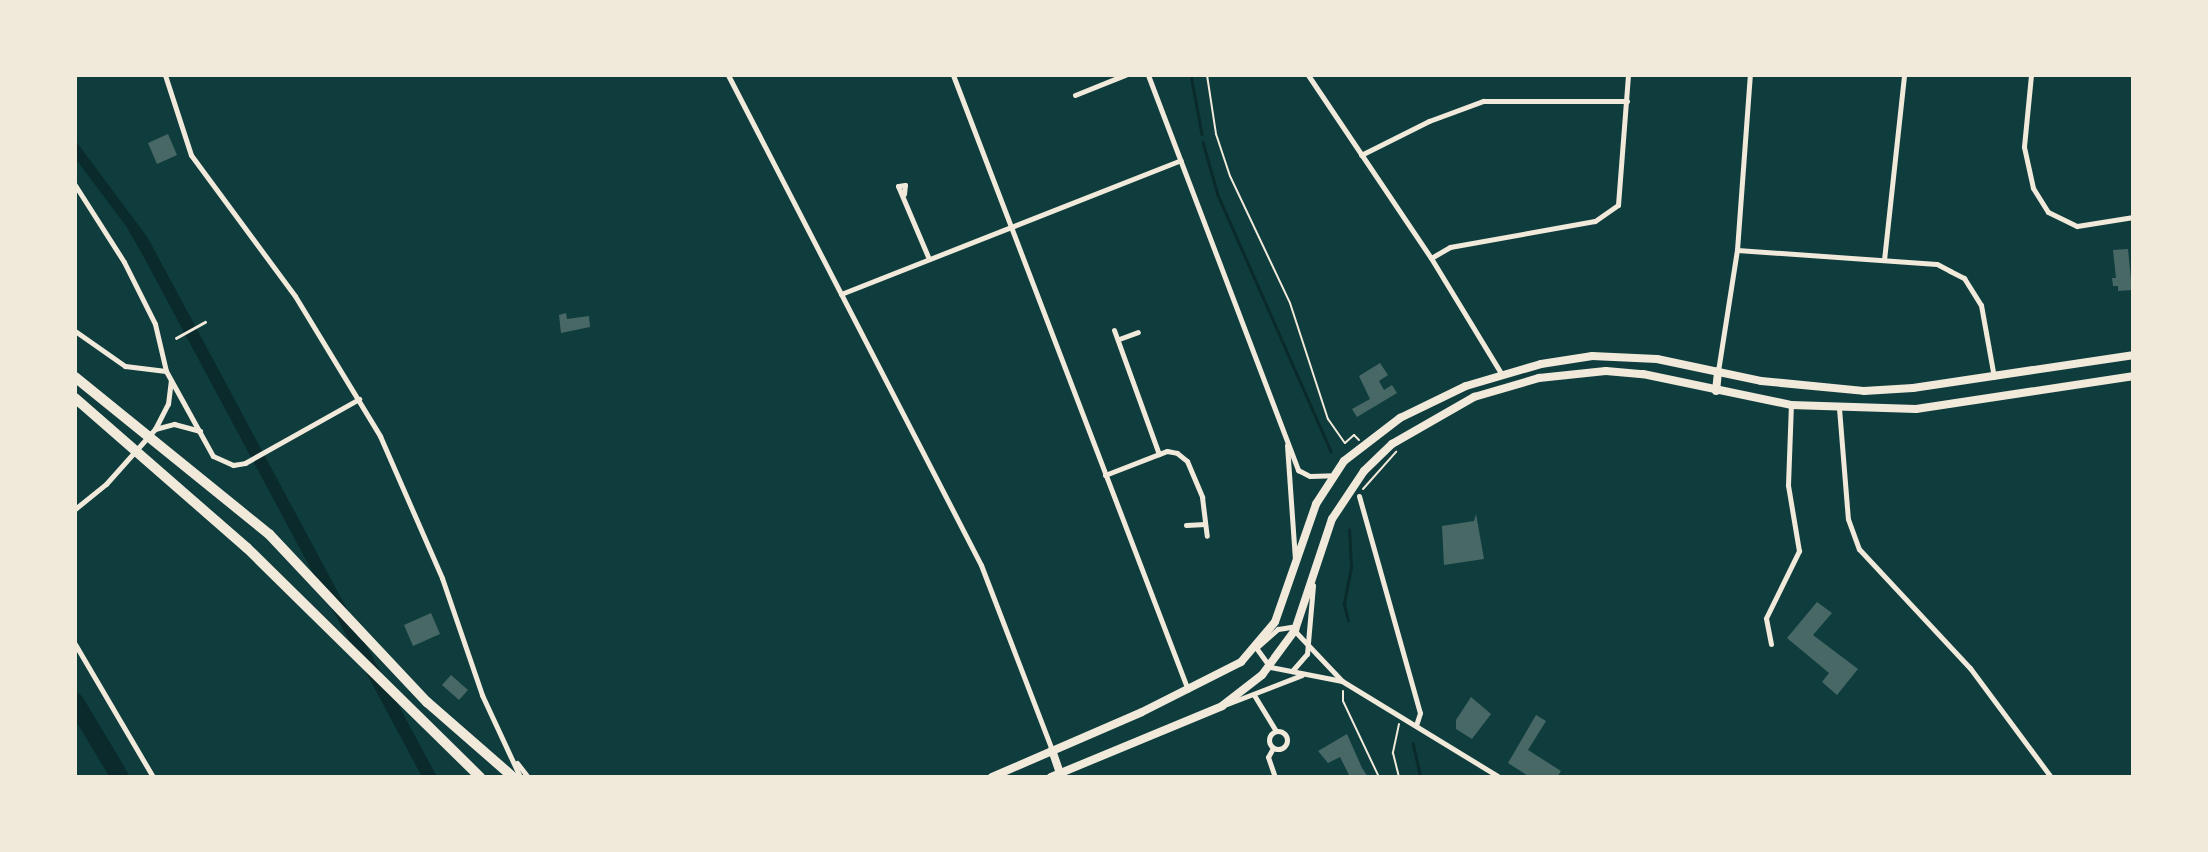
<!DOCTYPE html>
<html>
<head>
<meta charset="utf-8">
<style>
  body { margin:0 }
  #map { position:relative; width:2208px; height:852px; overflow:hidden; background:#0f3d3e; font-family:"PT Sans Narrow",sans-serif }
  div>[style] { position:absolute }
  [style*='--x'] { left:calc(var(--x)*1px); top:calc(var(--y)*1px); width:calc(var(--w)*1px); rotate:calc(var(--a)*1deg) }
  .water>* { inset:0; background:#0a2a2b }
  .stream>* { height:2.5px; margin:-1.25px; padding:0 1.25px; transform-origin:1.25px; border-radius:1.25px; background:#0a2a2b }
  .river>* { height:18px; margin:-9px; padding:0 9px; transform-origin:9px; border-radius:9px; background:#0a2a2b }
  .building>* { inset:0; background:#486865 }
  .path>* { height:2px; margin:-1px; padding:0 1px; transform-origin:1px; border-radius:1px; background:#f1e9da }
  .service>* { height:2.5px; margin:-1.25px; padding:0 1.25px; transform-origin:1.25px; border-radius:1.25px; background:#f1e9da }
  .minor>* { height:5px; margin:-2.5px; padding:0 2.5px; transform-origin:2.5px; border-radius:2.5px; background:#f1e9da }
  .minor>.ring { margin:-2.5px; padding:0; box-sizing:content-box; background:none; border:5px solid #f1e9da; border-radius:50% }
  .primary>* { height:8px; margin:-4px; padding:0 4px; transform-origin:4px; border-radius:4px; background:#f1e9da }
  .motorway>* { height:10px; margin:-5px; padding:0 5px; transform-origin:5px; border-radius:5px; background:#f1e9da }
  span { translate:-50% -50%; white-space:nowrap; text-align:center; line-height:1.15; -webkit-text-stroke:5px #f1e9da; paint-order:stroke }
  .frame { position:absolute; inset:0; border:77px solid #f1e9da; pointer-events:none }
</style>
</head>
<body>
<div id="map">
  <div class="water">
    <i style="clip-path:polygon(75px 140px,148px 238px,437px 777px,422px 777px,146px 261px,126px 226px,75px 158px)"></i>
  </div>
  <div class="stream">
    <i style="--x:1191;--y:75;--w:60;--a:79.4"></i>
    <i style="--x:1203;--y:142;--w:55;--a:74.2"></i>
    <i style="--x:1218;--y:195;--w:280;--a:66.2"></i>
    <i style="--x:1348;--y:621;--w:18;--a:-103"></i>
    <i style="--x:1344;--y:603;--w:37;--a:-79"></i>
    <i style="--x:1351;--y:567;--w:37;--a:-93"></i>
    <i style="--x:1413;--y:743;--w:35;--a:77"></i>
  </div>
  <div class="river">
    <i style="--x:75;--y:702;--w:87;--a:59"></i>
  </div>
  <div class="building">
    <i style="clip-path:polygon(168px 134px,177px 155px,157px 164px,148px 143px)"></i>
    <i style="clip-path:polygon(2128px 249px,2132px 290px,2118px 291px,2118px 286px,2113px 286px,2112px 278px,2116px 278px,2113px 250px)"></i>
    <i style="clip-path:polygon(566px 313px,567px 319px,589px 316px,590px 327px,561px 333px,559px 315px)"></i>
    <i style="clip-path:polygon(1380px 363px,1388px 375px,1379px 381px,1384px 390px,1392px 385px,1397px 393px,1357px 417px,1352px 409px,1370px 399px,1359px 376px)"></i>
    <i style="clip-path:polygon(1476px 514px,1484px 559px,1444px 565px,1442px 526px,1474px 521px)"></i>
    <i style="clip-path:polygon(1817px 602px,1832px 613px,1813px 635px,1858px 669px,1837px 695px,1822px 682px,1829px 673px,1787px 638px)"></i>
    <i style="clip-path:polygon(431px 613px,440px 634px,413px 646px,404px 625px)"></i>
    <i style="clip-path:polygon(451px 675px,468px 690px,459px 700px,442px 685px)"></i>
    <i style="clip-path:polygon(1471px 697px,1491px 714px,1472px 739px,1456px 729px,1456px 720px)"></i>
    <i style="clip-path:polygon(1536px 715px,1546px 721px,1528px 750px,1561px 771px,1557px 777px,1530px 777px,1508px 763px)"></i>
    <i style="clip-path:polygon(1347px 734px,1362px 768px,1368px 777px,1350px 777px,1340px 757px,1328px 763px,1318px 751px)"></i>
  </div>
  <div class="path">
    <i style="--x:1207;--y:75;--w:60;--a:81.3"></i>
    <i style="--x:1216;--y:134;--w:44;--a:71.6"></i>
    <i style="--x:1230;--y:176;--w:140;--a:64.7"></i>
    <i style="--x:1290;--y:303;--w:122;--a:71.9"></i>
    <i style="--x:1328;--y:419;--w:29;--a:55"></i>
    <i style="--x:1345;--y:443;--w:12;--a:-42"></i>
    <i style="--x:1354;--y:435;--w:7;--a:45"></i>
    <i style="--x:1363;--y:489;--w:50;--a:-48.3"></i>
    <i style="--x:1343;--y:691;--w:10;--a:90"></i>
    <i style="--x:1343;--y:701;--w:84;--a:64.7"></i>
    <i style="--x:1399;--y:724;--w:30;--a:102"></i>
    <i style="--x:1393;--y:753;--w:25;--a:76"></i>
  </div>
  <div class="service">
    <i style="--x:176;--y:338;--w:33;--a:-29"></i>
  </div>
  <div class="minor">
    <i style="--x:165;--y:75;--w:84;--a:72"></i>
    <i style="--x:191;--y:155;--w:175;--a:53.6"></i>
    <i style="--x:295;--y:296;--w:164;--a:58.7"></i>
    <i style="--x:380;--y:436;--w:155;--a:66.4"></i>
    <i style="--x:442;--y:578;--w:124;--a:71.1"></i>
    <i style="--x:482;--y:695;--w:90;--a:65.1"></i>
    <i style="--x:728;--y:75;--w:551;--a:62.69"></i>
    <i style="--x:981;--y:565;--w:198;--a:69"></i>
    <i style="--x:953;--y:75;--w:658;--a:69.09"></i>
    <i style="--x:1148;--y:75;--w:423;--a:69.2"></i>
    <i style="--x:1298;--y:470;--w:13;--a:27"></i>
    <i style="--x:1310;--y:476;--w:24;--a:-2"></i>
    <i style="--x:1308;--y:75;--w:220;--a:56.1"></i>
    <i style="--x:1431;--y:258;--w:135;--a:58.7"></i>
    <i style="--x:2031;--y:75;--w:72;--a:95.6"></i>
    <i style="--x:2024;--y:147;--w:42;--a:77.6"></i>
    <i style="--x:2033;--y:188;--w:28;--a:58"></i>
    <i style="--x:2048;--y:212;--w:32;--a:26"></i>
    <i style="--x:2077;--y:226;--w:57;--a:-9.1"></i>
    <i style="--x:1075;--y:95;--w:54;--a:-21.8"></i>
    <i style="--x:1361;--y:155;--w:76;--a:-26.6"></i>
    <i style="--x:1429;--y:121;--w:58;--a:-20.3"></i>
    <i style="--x:1483;--y:101;--w:144;--a:0"></i>
    <i style="--x:75;--y:185;--w:91;--a:57.5"></i>
    <i style="--x:124;--y:262;--w:69;--a:63.4"></i>
    <i style="--x:155;--y:324;--w:48;--a:76.8"></i>
    <i style="--x:166;--y:371;--w:97;--a:61.1"></i>
    <i style="--x:213;--y:456;--w:22;--a:24"></i>
    <i style="--x:233;--y:465;--w:12;--a:-9"></i>
    <i style="--x:245;--y:463;--w:131;--a:-29.3"></i>
    <i style="--x:904;--y:194;--w:9;--a:-84"></i>
    <i style="--x:905;--y:185;--w:7;--a:172"></i>
    <i style="--x:898;--y:186;--w:79;--a:67"></i>
    <i style="--x:1737;--y:250;--w:200;--a:4"></i>
    <i style="--x:1937;--y:264;--w:15;--a:28"></i>
    <i style="--x:1950;--y:271;--w:16;--a:27"></i>
    <i style="--x:1964;--y:278;--w:32;--a:58"></i>
    <i style="--x:1981;--y:305;--w:73;--a:79.8"></i>
    <i style="--x:1431;--y:258;--w:22;--a:-30"></i>
    <i style="--x:1450;--y:247;--w:147;--a:-10.2"></i>
    <i style="--x:1595;--y:221;--w:28;--a:-35"></i>
    <i style="--x:1618;--y:205;--w:130;--a:-85.6"></i>
    <i style="--x:1884;--y:260;--w:186;--a:-83.8"></i>
    <i style="--x:841;--y:294;--w:365;--a:-21.5"></i>
    <i style="--x:1114;--y:330;--w:132;--a:70.1"></i>
    <i style="--x:75;--y:331;--w:61;--a:35"></i>
    <i style="--x:125;--y:366;--w:41;--a:7"></i>
    <i style="--x:1119;--y:339;--w:20;--a:-20"></i>
    <i style="--x:1718;--y:371;--w:122;--a:-81.1"></i>
    <i style="--x:1737;--y:250;--w:175;--a:-85.8"></i>
    <i style="--x:1839;--y:408;--w:111;--a:85.4"></i>
    <i style="--x:1848;--y:519;--w:32;--a:70"></i>
    <i style="--x:1859;--y:549;--w:163;--a:47"></i>
    <i style="--x:1970;--y:668;--w:136;--a:53.4"></i>
    <i style="--x:155;--y:429;--w:20;--a:-15"></i>
    <i style="--x:174;--y:424;--w:27;--a:15"></i>
    <i style="--x:1287;--y:445;--w:113;--a:86"></i>
    <i style="--x:1105;--y:475;--w:66;--a:-21.2"></i>
    <i style="--x:1167;--y:451;--w:10;--a:11"></i>
    <i style="--x:1177;--y:453;--w:13;--a:39"></i>
    <i style="--x:1187;--y:461;--w:39;--a:67"></i>
    <i style="--x:1202;--y:497;--w:39;--a:83"></i>
    <i style="--x:1359;--y:496;--w:225;--a:74.3"></i>
    <i style="--x:1420;--y:713;--w:13;--a:108"></i>
    <i style="--x:75;--y:509;--w:40;--a:-39"></i>
    <i style="--x:106;--y:484;--w:74;--a:-48.3"></i>
    <i style="--x:155;--y:429;--w:28;--a:-63"></i>
    <i style="--x:168;--y:404;--w:23;--a:-83"></i>
    <i style="--x:1186;--y:525;--w:19;--a:-3"></i>
    <i style="--x:75;--y:644;--w:154;--a:59.6"></i>
    <i style="--x:1771;--y:644;--w:26;--a:-101"></i>
    <i style="--x:1766;--y:618;--w:75;--a:-63.8"></i>
    <i style="--x:1799;--y:551;--w:67;--a:-99.5"></i>
    <i style="--x:1788;--y:485;--w:80;--a:-87.9"></i>
    <i style="--x:1292;--y:671;--w:23;--a:-49"></i>
    <i style="--x:1307;--y:654;--w:69;--a:-85"></i>
    <i style="--x:1342;--y:681;--w:73;--a:-169"></i>
    <i style="--x:1270;--y:667;--w:24;--a:-126"></i>
    <i style="--x:1256;--y:648;--w:29;--a:-41"></i>
    <i style="--x:1278;--y:629;--w:13;--a:-9"></i>
    <i style="--x:1291;--y:627;--w:74;--a:46.6"></i>
    <i style="--x:1342;--y:681;--w:184;--a:31.4"></i>
    <i style="--x:1254;--y:695;--w:42;--a:58.6"></i>
    <i style="--x:1227;--y:704;--w:80;--a:-21.1"></i>
    <i class="ring" style="left:1269px;top:731px;width:13px;height:13px"></i>
    <i style="--x:1273;--y:748;--w:10;--a:119"></i>
    <i style="--x:1268;--y:757;--w:21;--a:71"></i>
    <i style="--x:517;--y:763;--w:18;--a:52"></i>
  </div>
  <div class="primary">
    <i style="--x:1716;--y:391;--w:20;--a:-84"></i>
    <i style="--x:1052;--y:750;--w:24;--a:71"></i>
    <i style="--x:992;--y:777;--w:163;--a:-23.4"></i>
    <i style="--x:1142;--y:712;--w:111;--a:-26.8"></i>
    <i style="--x:1241;--y:662;--w:52;--a:-49.6"></i>
    <i style="--x:1275;--y:622;--w:125;--a:-70.8"></i>
    <i style="--x:1316;--y:504;--w:51;--a:-56.9"></i>
    <i style="--x:1344;--y:461;--w:71;--a:-37.5"></i>
    <i style="--x:1400;--y:418;--w:73;--a:-25.9"></i>
    <i style="--x:1466;--y:386;--w:78;--a:-16.3"></i>
    <i style="--x:1541;--y:364;--w:52;--a:-8.9"></i>
    <i style="--x:1592;--y:356;--w:65;--a:2.6"></i>
    <i style="--x:1657;--y:359;--w:106;--a:11.9"></i>
    <i style="--x:1761;--y:381;--w:103;--a:5.5"></i>
    <i style="--x:1864;--y:391;--w:49;--a:-3.5"></i>
    <i style="--x:1913;--y:388;--w:222;--a:-8.5"></i>
    <i style="--x:1051;--y:777;--w:185;--a:-22.5"></i>
    <i style="--x:1222;--y:706;--w:51;--a:-37.8"></i>
    <i style="--x:1262;--y:675;--w:56;--a:-53.7"></i>
    <i style="--x:1295;--y:630;--w:117;--a:-71.6"></i>
    <i style="--x:1332;--y:519;--w:58;--a:-56.3"></i>
    <i style="--x:1364;--y:471;--w:39;--a:-44"></i>
    <i style="--x:1392;--y:444;--w:95;--a:-29.8"></i>
    <i style="--x:1474;--y:397;--w:68;--a:-16.3"></i>
    <i style="--x:1539;--y:378;--w:67;--a:-6"></i>
    <i style="--x:1606;--y:371;--w:37;--a:5"></i>
    <i style="--x:1643;--y:374;--w:151;--a:11.8"></i>
    <i style="--x:1791;--y:405;--w:125;--a:1.8"></i>
    <i style="--x:1916;--y:409;--w:219;--a:-8.6"></i>
  </div>
  <div class="motorway">
    <i style="--x:75;--y:377;--w:250;--a:39"></i>
    <i style="--x:269;--y:534;--w:231;--a:46.8"></i>
    <i style="--x:427;--y:702;--w:114;--a:41.1"></i>
    <i style="--x:75;--y:398;--w:228;--a:41.1"></i>
    <i style="--x:247;--y:548;--w:327;--a:44.5"></i>
  </div>
  <div class="frame"></div>
</div>
</body>
</html>
